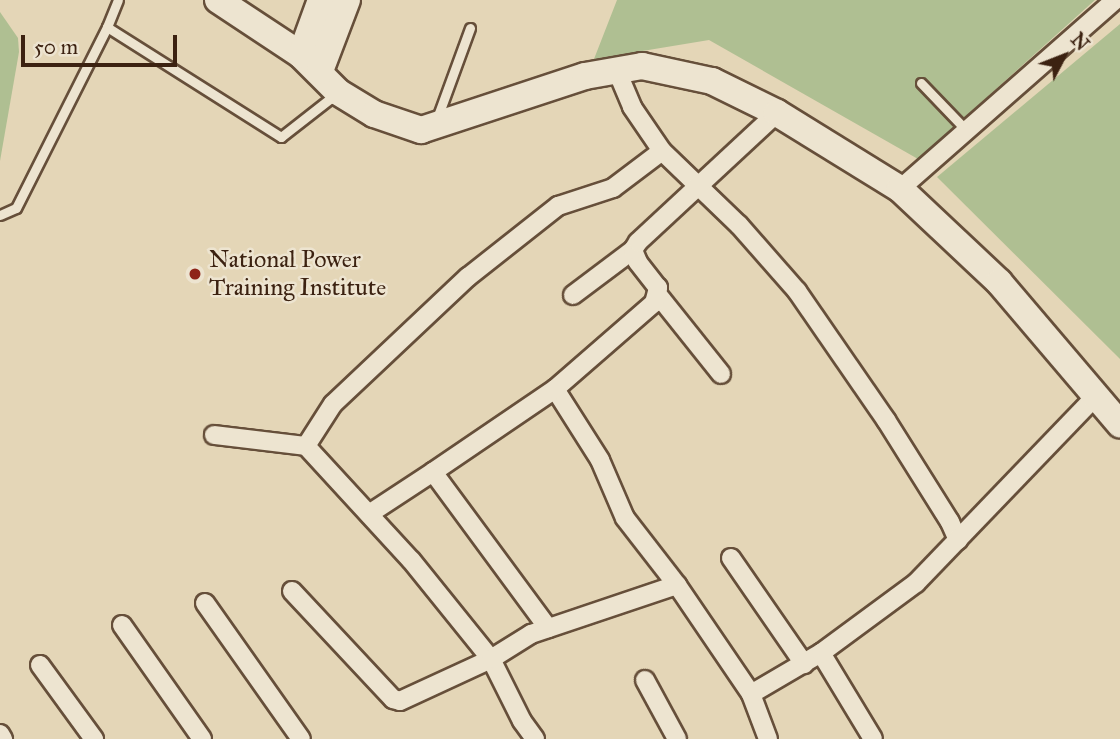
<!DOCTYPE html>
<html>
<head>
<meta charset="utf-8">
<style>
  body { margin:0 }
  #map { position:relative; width:1120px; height:739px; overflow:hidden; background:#e4d6b7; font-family:"IM FELL Great Primer",serif }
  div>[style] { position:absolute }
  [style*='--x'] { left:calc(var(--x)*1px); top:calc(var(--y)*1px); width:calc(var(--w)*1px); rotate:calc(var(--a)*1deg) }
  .green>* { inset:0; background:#afbf92 }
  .roads { filter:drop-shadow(2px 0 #664f3a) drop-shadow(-2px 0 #664f3a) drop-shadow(0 2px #664f3a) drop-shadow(0 -2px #664f3a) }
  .service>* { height:9px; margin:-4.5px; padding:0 4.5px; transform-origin:4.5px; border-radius:4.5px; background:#ede4d0 }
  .minor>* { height:18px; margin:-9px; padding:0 9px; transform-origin:9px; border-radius:9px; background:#ede4d0 }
  .secondary>* { height:26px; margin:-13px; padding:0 13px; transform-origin:13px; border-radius:13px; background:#ede4d0 }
  .dots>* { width:19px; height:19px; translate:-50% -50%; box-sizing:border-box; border:4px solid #ede4d0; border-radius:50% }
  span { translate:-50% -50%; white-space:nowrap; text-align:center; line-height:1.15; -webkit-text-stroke:5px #ede4d0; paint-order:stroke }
  .poi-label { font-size:24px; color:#3c2211 }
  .left { translate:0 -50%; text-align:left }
  .north { position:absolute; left:1029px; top:21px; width:70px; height:70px; -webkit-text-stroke:5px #ede4d0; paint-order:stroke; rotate:48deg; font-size:19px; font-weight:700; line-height:28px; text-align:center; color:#3c2211 }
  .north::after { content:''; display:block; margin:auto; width:24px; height:32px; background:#3c2211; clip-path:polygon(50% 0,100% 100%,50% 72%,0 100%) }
  .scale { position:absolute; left:21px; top:35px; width:156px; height:32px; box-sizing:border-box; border:4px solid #3c2211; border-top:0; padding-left:9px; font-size:21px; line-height:24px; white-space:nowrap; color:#3c2211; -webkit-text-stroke:5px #ede4d0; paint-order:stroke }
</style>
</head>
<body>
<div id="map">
  <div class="green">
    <i style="clip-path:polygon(617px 0,1095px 0,918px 159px,709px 40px,594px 59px)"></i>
    <i style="clip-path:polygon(0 12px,18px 38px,19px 52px,0 161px)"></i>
    <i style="clip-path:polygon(1120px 24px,1120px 359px,937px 177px)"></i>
  </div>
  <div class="roads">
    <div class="service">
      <i style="--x:107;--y:27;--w:206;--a:32.3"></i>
      <i style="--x:281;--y:137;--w:70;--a:-38"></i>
      <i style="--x:921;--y:83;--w:65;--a:46.2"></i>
      <i style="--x:436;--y:121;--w:99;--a:-69.9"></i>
      <i style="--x:0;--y:215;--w:17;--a:-24"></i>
      <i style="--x:16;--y:208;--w:203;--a:-63.3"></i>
      <i style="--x:107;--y:27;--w:29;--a:-68"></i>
    </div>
    <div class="minor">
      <i style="--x:617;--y:71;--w:39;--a:67"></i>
      <i style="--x:632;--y:107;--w:53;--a:55.7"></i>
      <i style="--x:662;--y:151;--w:107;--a:43.9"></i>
      <i style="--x:739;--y:225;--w:88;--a:48.7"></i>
      <i style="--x:797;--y:291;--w:157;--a:55.4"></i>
      <i style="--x:886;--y:420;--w:120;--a:57.9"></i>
      <i style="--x:950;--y:522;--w:20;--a:66"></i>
      <i style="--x:900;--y:189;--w:286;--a:-41.3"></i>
      <i style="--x:573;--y:295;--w:75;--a:-36.9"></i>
      <i style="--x:658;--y:295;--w:101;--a:51.4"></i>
      <i style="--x:555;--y:389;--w:84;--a:57.6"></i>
      <i style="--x:600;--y:460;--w:63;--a:66.7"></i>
      <i style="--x:625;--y:518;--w:85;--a:52.2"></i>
      <i style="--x:677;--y:585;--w:132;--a:55.8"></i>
      <i style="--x:751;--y:694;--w:48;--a:69.3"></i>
      <i style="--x:214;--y:435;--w:93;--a:6.8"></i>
      <i style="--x:306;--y:446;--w:155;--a:47.4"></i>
      <i style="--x:411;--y:560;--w:127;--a:51.1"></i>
      <i style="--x:491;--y:659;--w:69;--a:63.4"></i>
      <i style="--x:522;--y:721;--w:22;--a:54"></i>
      <i style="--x:306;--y:446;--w:50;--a:-57.3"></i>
      <i style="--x:333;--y:404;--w:185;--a:-43.3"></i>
      <i style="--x:468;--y:277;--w:115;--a:-38.3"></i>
      <i style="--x:558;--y:206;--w:58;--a:-18.1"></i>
      <i style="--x:613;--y:188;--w:61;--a:-37.1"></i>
      <i style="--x:433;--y:472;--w:148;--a:-34.2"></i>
      <i style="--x:555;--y:389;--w:131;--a:-41"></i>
      <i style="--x:654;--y:303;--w:16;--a:-75"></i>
      <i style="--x:658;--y:288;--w:33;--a:-128"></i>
      <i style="--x:638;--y:262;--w:13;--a:-113"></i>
      <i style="--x:633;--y:250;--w:9;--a:-58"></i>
      <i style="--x:638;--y:242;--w:190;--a:-42.9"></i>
      <i style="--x:369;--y:514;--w:77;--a:-33.3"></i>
      <i style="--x:433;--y:472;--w:194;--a:53.6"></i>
      <i style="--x:731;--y:558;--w:129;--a:55.4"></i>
      <i style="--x:292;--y:591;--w:148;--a:46.9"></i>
      <i style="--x:393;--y:699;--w:7;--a:16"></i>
      <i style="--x:400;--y:701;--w:100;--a:-24.8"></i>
      <i style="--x:491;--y:659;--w:47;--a:-32"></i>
      <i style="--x:531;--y:634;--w:154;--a:-18.6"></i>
      <i style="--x:205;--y:603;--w:166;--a:54.8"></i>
      <i style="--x:122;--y:625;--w:139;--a:54.9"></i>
      <i style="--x:821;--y:653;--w:100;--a:58.8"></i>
      <i style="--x:40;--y:665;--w:92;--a:53.9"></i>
      <i style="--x:645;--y:680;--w:67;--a:61.5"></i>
      <i style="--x:751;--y:694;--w:81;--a:-30.4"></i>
      <i style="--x:821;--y:653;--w:118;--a:-36.4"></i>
      <i style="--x:916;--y:583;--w:258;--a:-46.1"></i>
      <i style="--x:0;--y:734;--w:6;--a:59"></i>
    </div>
    <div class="secondary">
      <i style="--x:218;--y:0;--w:100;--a:33.5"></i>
      <i style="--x:301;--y:55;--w:52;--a:45"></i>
      <i style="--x:338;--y:92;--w:42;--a:31.4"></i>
      <i style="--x:374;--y:114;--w:50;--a:18.8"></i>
      <i style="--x:421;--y:130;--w:173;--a:-18.2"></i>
      <i style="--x:585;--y:76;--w:58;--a:-10"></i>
      <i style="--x:642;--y:66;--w:72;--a:12.1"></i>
      <i style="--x:712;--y:81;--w:72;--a:26.2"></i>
      <i style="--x:777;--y:113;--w:145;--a:31.7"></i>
      <i style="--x:900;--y:189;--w:136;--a:43.2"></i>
      <i style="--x:999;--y:282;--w:187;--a:49.6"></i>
      <i style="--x:301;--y:55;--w:59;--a:-70"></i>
      <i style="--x:320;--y:71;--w:76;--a:-69.2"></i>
    </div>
  </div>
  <div class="dots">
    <i style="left:195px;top:274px;background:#8f2418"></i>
  </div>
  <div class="poi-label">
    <span class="left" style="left:209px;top:274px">National Power<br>Training Institute</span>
  </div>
  <div class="north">N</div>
  <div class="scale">50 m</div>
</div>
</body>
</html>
